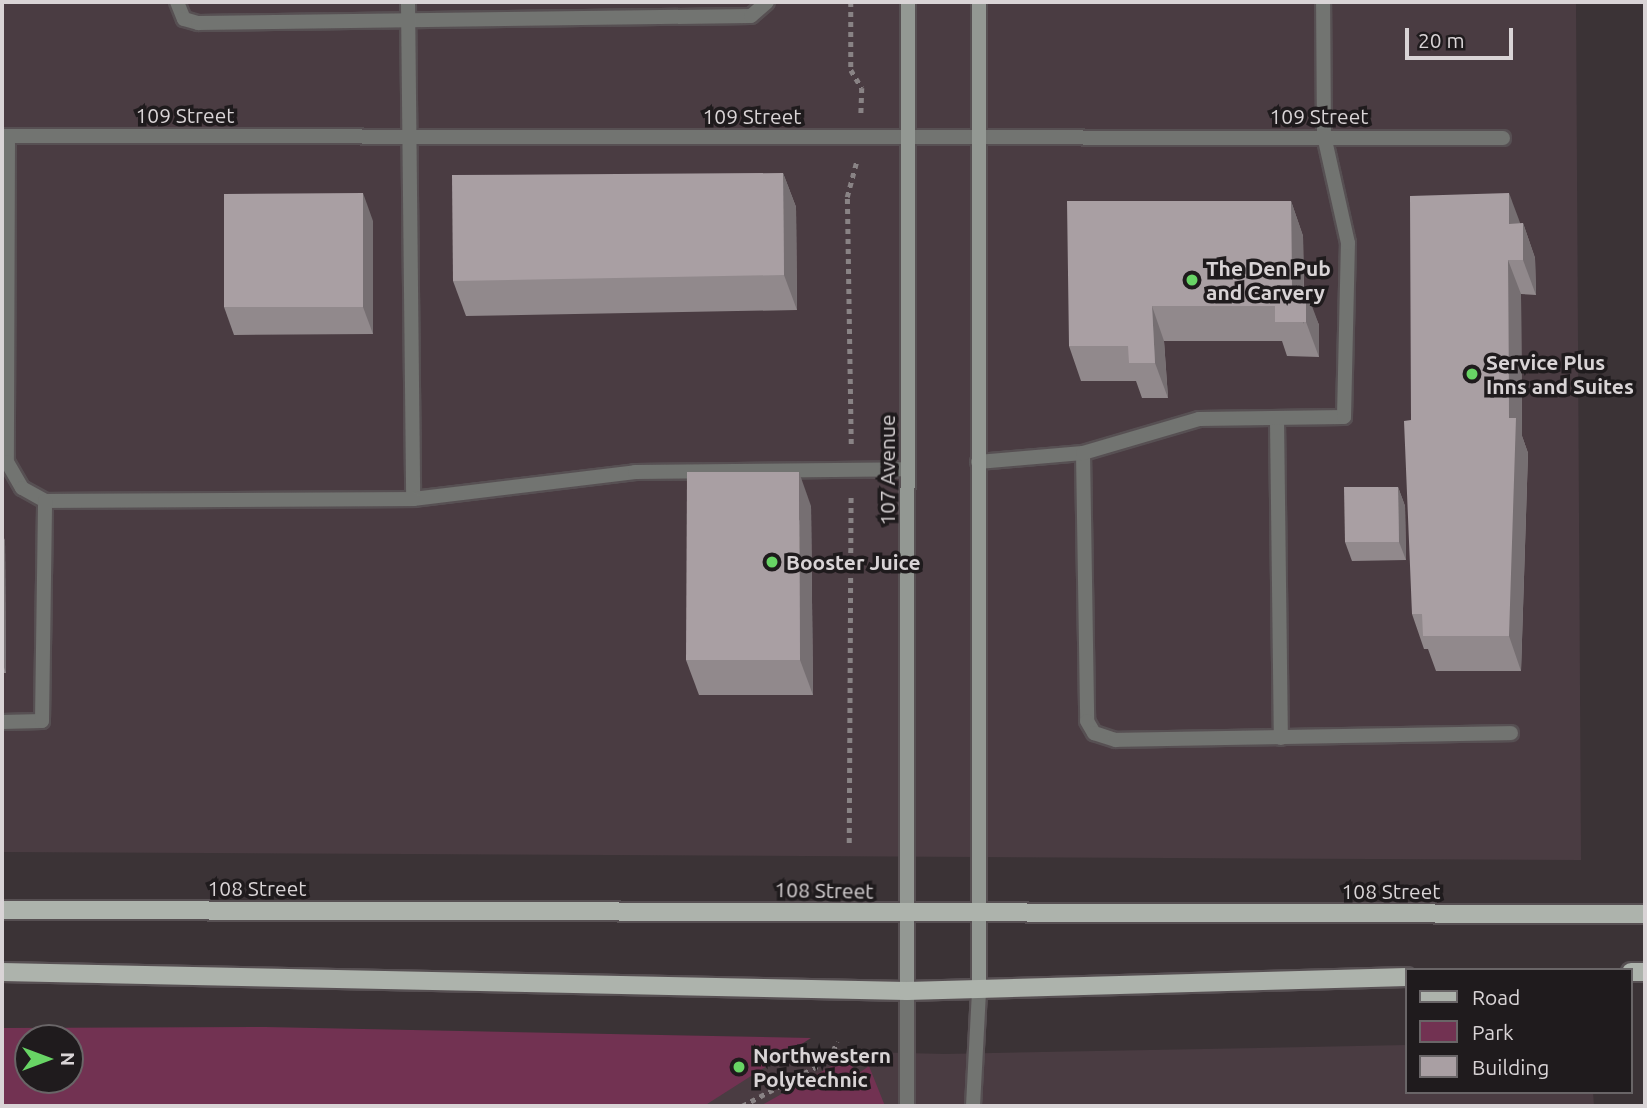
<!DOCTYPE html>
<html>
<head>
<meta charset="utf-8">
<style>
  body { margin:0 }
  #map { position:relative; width:1647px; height:1108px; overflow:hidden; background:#3b3336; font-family:Ubuntu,sans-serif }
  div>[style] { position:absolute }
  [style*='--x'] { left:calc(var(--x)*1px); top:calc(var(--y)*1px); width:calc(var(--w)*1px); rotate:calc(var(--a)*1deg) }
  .built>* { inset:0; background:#4a3c42 }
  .green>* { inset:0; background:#723252 }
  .path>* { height:4.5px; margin-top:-2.25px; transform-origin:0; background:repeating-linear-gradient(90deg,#898385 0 5px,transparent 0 10px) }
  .roads { filter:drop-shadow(2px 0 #575053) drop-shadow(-2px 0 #575053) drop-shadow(0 2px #575053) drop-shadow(0 -2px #575053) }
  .service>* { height:14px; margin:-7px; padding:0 7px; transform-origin:7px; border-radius:7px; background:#727471 }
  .minor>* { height:14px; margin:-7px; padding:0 7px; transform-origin:7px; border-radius:7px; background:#727471 }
  .secondary>* { height:14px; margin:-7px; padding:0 7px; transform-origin:7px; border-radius:7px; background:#939893 }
  .primary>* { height:18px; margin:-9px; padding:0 9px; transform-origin:9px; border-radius:9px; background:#adb3ac }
  .wall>* { inset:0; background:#91898c }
  .shaded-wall>* { inset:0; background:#766f72 }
  .building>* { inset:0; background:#a99fa3 }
  .dots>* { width:19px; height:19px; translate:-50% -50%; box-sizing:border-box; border:4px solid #1f1b1d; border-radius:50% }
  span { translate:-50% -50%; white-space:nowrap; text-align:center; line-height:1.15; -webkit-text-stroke:7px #1f1b1d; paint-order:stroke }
  .street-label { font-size:21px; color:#d9d4d6 }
  .poi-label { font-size:21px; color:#d9d4d6; font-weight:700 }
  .left { translate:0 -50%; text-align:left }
  .frame { position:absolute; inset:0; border:4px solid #d9d4d6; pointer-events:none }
  .legend { position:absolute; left:1405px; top:968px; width:228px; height:126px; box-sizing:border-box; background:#1f1b1d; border:2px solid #696567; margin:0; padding:9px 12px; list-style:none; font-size:21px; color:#d9d4d6 }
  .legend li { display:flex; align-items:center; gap:14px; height:35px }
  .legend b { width:35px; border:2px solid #696567 }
  .north { position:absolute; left:14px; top:1024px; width:70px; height:70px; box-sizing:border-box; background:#1f1b1d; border:2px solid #696567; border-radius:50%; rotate:90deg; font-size:19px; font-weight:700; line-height:28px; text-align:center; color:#d9d4d6 }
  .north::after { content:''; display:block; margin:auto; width:24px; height:32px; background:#68d465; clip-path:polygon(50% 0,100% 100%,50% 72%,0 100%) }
  .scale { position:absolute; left:1405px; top:28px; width:108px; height:32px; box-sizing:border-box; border:4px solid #d9d4d6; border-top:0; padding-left:9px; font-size:21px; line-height:24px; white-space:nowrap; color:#d9d4d6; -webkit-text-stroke:5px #1f1b1d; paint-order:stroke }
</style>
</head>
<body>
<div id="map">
  <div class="built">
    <i style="clip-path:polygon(2px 2px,1576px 2px,1581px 860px,2px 852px)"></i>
    <i style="clip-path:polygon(2px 1041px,28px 1080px,527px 1044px,945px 1054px,1407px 1045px,1407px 1092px,1593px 1092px,1594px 1106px,2px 1106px)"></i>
  </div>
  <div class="green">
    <i style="clip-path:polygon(evenodd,265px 1027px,811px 1038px,704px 1106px,2px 1106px,2px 1028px,265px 1027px,28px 1038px,70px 1038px,70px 1080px,28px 1080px,28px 1038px)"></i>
    <i style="clip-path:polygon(844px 1059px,859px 1073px,869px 1066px,885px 1106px,760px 1106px)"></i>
  </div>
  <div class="path">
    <i style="--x:851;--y:2;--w:68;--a:90"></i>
    <i style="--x:851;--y:70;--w:21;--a:59"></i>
    <i style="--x:862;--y:88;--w:25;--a:92"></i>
    <i style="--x:851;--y:444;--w:247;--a:-90.9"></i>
    <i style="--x:847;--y:197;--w:38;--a:-75"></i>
    <i style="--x:849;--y:843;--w:349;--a:-89.7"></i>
    <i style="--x:742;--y:1106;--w:98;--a:-27.9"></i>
    <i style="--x:829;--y:1060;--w:20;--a:-66"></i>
  </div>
  <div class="roads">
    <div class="service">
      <i style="--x:177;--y:2;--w:18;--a:68"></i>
      <i style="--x:184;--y:19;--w:15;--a:16"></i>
      <i style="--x:198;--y:23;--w:553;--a:-0.73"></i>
      <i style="--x:751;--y:16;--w:21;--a:-41"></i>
      <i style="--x:408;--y:2;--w:497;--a:89.4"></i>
      <i style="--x:413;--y:499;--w:224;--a:-6.9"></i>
      <i style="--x:635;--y:472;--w:273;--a:-0.6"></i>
      <i style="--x:8;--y:136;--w:326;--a:90.2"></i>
      <i style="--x:7;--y:462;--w:30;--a:60"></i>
      <i style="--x:22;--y:488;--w:26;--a:29"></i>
      <i style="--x:45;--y:501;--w:368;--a:-0.3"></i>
      <i style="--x:1277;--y:420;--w:318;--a:89.3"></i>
      <i style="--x:1083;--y:453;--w:268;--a:89.1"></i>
      <i style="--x:1087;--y:721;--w:14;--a:60"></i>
      <i style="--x:1094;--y:733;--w:23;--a:18"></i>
      <i style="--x:1116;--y:740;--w:395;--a:-1"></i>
      <i style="--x:978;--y:462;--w:105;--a:-4.9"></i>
      <i style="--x:1083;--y:453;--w:121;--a:-16.3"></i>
      <i style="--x:1199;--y:419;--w:145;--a:-0.8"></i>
      <i style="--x:1344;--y:417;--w:174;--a:-88.7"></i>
      <i style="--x:1348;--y:243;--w:110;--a:-102.6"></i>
      <i style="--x:1324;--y:136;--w:134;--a:-90.4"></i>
      <i style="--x:2;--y:722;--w:40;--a:-1.4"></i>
      <i style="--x:42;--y:721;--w:220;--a:-89.2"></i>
    </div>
    <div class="minor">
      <i style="--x:2;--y:136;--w:1501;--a:0.08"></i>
      <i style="--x:907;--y:991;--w:115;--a:90"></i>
      <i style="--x:973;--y:1106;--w:116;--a:-87"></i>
    </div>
    <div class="secondary">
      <i style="--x:979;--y:2;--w:988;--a:90"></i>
      <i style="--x:907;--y:991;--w:989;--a:-89.94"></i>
    </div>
    <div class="primary">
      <i style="--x:2;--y:910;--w:1643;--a:0.14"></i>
      <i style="--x:2;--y:972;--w:905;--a:1.2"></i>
      <i style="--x:907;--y:991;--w:500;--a:-1.6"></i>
      <i style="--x:1631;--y:972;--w:14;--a:0"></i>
    </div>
  </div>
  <div class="wall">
    <i style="clip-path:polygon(783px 173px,796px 207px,797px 310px,466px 316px,453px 281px)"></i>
    <i style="clip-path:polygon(1291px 201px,1303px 236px,1304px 290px,1319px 325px,1319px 357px,1287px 356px,1282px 341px,1164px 341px,1168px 398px,1142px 398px,1136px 381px,1081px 381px,1069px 346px)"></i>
    <i style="clip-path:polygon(373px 221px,373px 334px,234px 335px,224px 307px)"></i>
    <i style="clip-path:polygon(1523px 223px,1535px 258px,1536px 295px,1521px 294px,1522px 436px,1528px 453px,1521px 671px,1436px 671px,1428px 649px,1424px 649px,1412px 614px,1411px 420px,1520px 224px)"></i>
    <i style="clip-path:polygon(1398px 487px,1405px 506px,1406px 560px,1352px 561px,1345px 542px)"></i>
    <i style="clip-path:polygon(811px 506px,813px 695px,699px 695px,686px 660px)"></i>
    <i style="clip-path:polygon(2px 533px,5px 541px,6px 673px,2px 673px)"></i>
  </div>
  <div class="shaded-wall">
    <i style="clip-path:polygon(783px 173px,796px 207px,797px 310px,784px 275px)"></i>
    <i style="clip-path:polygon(363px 193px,373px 221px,373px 334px,363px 307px)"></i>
    <i style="clip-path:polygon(1509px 193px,1522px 228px,1509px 224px)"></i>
    <i style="clip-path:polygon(1291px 201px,1303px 236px,1304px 324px,1292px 290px)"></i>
    <i style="clip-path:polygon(1523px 223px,1535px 258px,1536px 295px,1523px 260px)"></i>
    <i style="clip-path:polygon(1508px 260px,1521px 294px,1522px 436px,1528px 453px,1521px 671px,1509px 636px,1509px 418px)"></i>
    <i style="clip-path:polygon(1306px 290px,1319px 325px,1319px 357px,1306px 322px)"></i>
    <i style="clip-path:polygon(1152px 306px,1164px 341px,1168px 398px,1155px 363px)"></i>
    <i style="clip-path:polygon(799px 472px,811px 506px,813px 695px,800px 660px)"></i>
    <i style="clip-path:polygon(1398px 487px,1405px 506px,1406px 560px,1399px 542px)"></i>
    <i style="clip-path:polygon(2px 533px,5px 541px,6px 673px,2px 662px)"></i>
  </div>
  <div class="building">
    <i style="clip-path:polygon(783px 173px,784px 275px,453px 281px,452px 175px)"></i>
    <i style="clip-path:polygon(363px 193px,363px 307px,224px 307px,224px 194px)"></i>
    <i style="clip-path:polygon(1509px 193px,1509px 224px,1523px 223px,1523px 260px,1508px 260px,1509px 418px,1516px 418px,1509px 636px,1423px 636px,1422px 614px,1412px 614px,1404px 421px,1411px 420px,1410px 196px)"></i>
    <i style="clip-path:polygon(1067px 201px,1291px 201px,1292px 290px,1306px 290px,1306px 322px,1275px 322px,1275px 306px,1152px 306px,1155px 363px,1129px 363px,1128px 346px,1069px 346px)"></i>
    <i style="clip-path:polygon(687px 472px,799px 472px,800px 660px,686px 660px)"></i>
    <i style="clip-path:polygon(1344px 487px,1398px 487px,1399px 542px,1345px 542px)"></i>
  </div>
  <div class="dots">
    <i style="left:1192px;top:280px;background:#68d465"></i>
    <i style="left:1472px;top:374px;background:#68d465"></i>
    <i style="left:772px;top:562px;background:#68d465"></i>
    <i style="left:739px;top:1067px;background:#68d465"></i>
  </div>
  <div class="street-label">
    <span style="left:185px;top:115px">109 Street</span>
    <span style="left:752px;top:116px">109 Street</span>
    <span style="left:1319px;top:116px">109 Street</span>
    <span style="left:887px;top:470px;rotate:-90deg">107 Avenue</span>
    <span style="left:257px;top:888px">108 Street</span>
    <span style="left:824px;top:890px;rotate:1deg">108 Street</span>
    <span style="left:1391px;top:891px">108 Street</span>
  </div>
  <div class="poi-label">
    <span class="left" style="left:1206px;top:280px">The Den Pub<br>and Carvery</span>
    <span class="left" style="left:1486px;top:374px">Service Plus<br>Inns and Suites</span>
    <span class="left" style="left:786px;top:562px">Booster Juice</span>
    <span class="left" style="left:753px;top:1067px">Northwestern<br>Polytechnic</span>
  </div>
  <div class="frame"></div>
  <ul class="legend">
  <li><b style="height:9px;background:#adb3ac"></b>Road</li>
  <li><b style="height:19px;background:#723252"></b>Park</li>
  <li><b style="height:19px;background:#a99fa3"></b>Building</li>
  </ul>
  <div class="north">N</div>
  <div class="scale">20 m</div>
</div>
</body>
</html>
